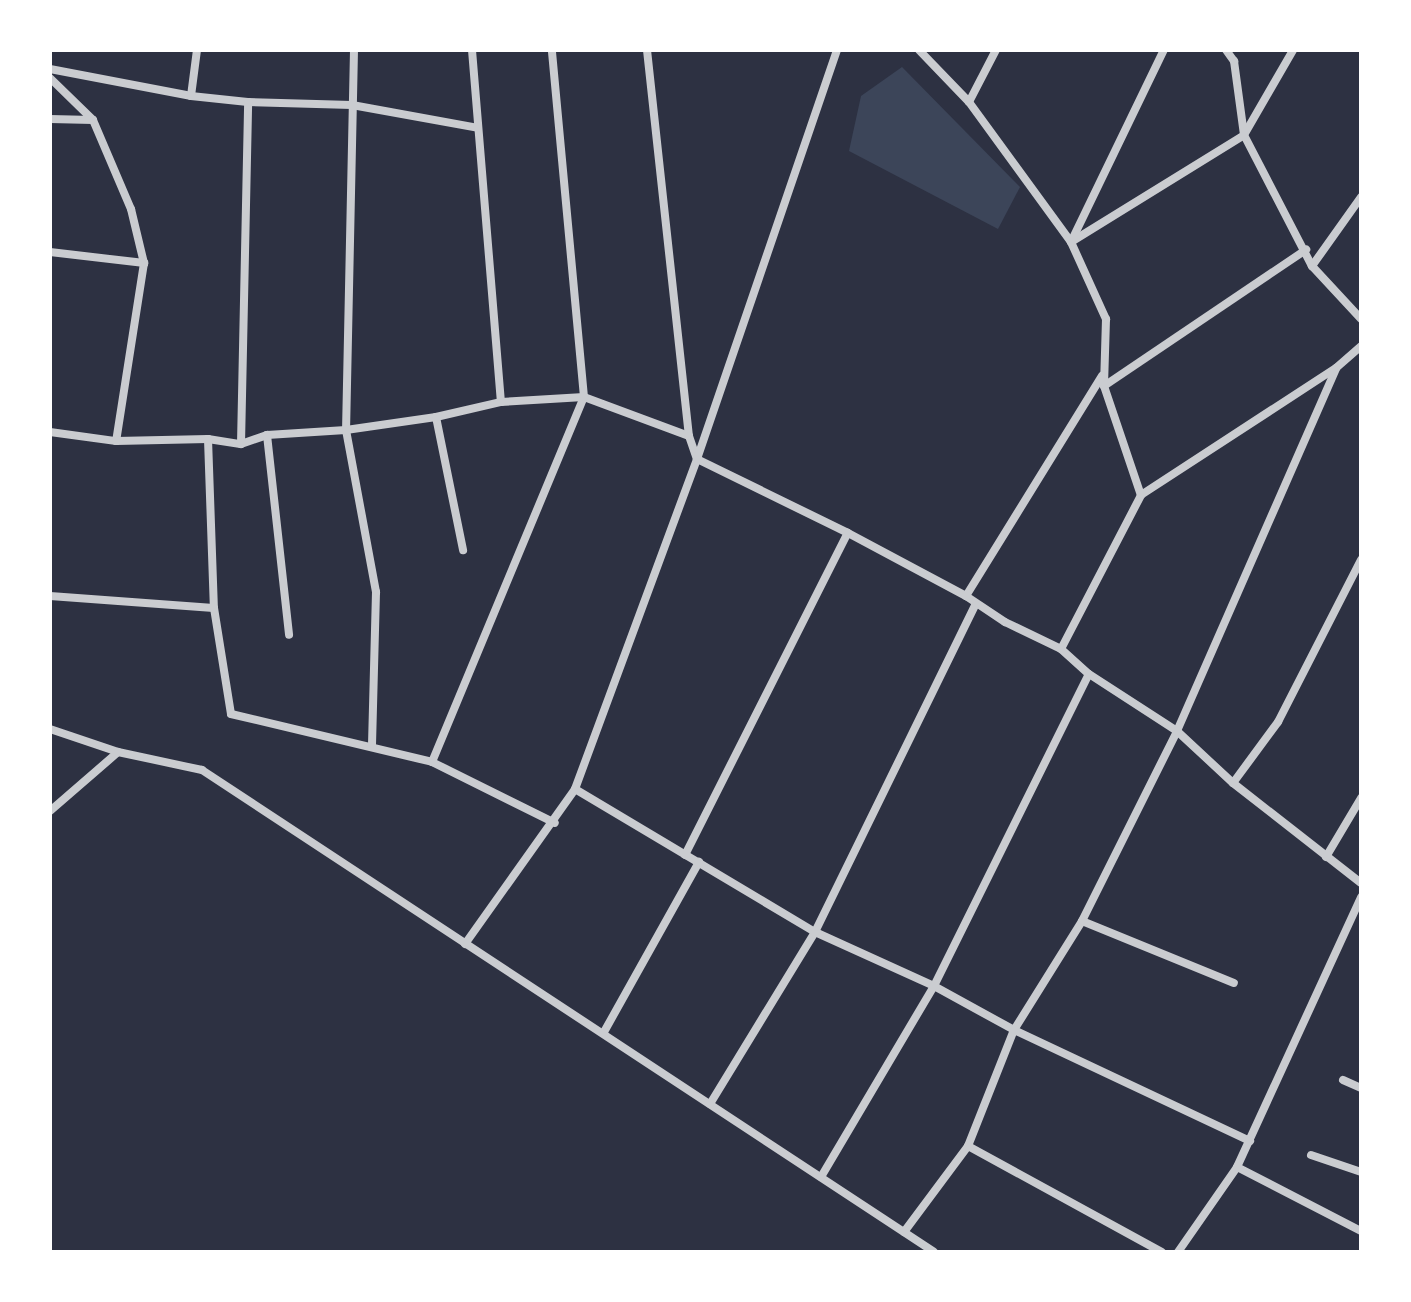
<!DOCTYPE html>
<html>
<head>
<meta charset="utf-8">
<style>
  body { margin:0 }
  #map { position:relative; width:1411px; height:1302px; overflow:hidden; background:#2d3142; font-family:Ubuntu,sans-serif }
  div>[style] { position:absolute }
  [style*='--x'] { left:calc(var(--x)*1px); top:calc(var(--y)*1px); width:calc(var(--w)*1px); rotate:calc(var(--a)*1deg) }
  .green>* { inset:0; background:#3c4559 }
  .minor>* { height:8px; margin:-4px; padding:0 4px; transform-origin:4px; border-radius:4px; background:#caccd0 }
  span { translate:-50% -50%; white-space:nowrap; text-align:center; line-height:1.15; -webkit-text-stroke:8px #fff; paint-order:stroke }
  .frame { position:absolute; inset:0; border:52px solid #fff; pointer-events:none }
</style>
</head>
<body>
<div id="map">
  <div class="green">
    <i style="clip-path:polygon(902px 67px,1020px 187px,998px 229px,849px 151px,861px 96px)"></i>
  </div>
  <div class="minor">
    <i style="--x:354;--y:50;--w:380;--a:91.2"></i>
    <i style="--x:346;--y:430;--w:165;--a:79.5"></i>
    <i style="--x:376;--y:592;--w:154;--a:91.5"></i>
    <i style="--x:472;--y:50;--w:353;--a:85.3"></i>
    <i style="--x:647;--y:50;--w:388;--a:83.8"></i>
    <i style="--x:919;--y:50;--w:72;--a:46.1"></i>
    <i style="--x:969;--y:102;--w:173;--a:53.9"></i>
    <i style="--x:1071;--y:242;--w:85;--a:65.6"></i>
    <i style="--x:1106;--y:319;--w:67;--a:91.7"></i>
    <i style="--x:1104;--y:386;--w:115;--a:71.3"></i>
    <i style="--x:1226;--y:50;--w:14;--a:54"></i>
    <i style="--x:1234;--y:61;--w:75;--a:82.3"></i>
    <i style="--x:1244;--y:135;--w:148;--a:62.6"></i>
    <i style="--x:1312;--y:266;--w:72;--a:47.2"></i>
    <i style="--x:50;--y:69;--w:144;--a:10.8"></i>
    <i style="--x:191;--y:96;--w:57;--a:6"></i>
    <i style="--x:248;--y:102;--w:104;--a:1.7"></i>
    <i style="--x:352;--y:105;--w:128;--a:10.3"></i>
    <i style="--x:50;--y:78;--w:60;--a:44.3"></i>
    <i style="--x:93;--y:120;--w:97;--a:66.9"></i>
    <i style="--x:131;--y:209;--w:56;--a:76.5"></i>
    <i style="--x:144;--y:263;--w:180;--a:98.9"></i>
    <i style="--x:191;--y:96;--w:46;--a:-82.6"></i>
    <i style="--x:969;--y:102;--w:59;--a:-62.6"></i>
    <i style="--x:50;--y:119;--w:43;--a:1.3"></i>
    <i style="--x:1071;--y:242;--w:203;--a:-31.7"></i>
    <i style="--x:1244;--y:135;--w:98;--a:-60"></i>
    <i style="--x:1071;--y:242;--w:213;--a:-64.2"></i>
    <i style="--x:50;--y:252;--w:95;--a:6.7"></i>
    <i style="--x:1312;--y:266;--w:85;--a:-54.6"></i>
    <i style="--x:1104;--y:386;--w:244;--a:-34"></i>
    <i style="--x:436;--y:417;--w:136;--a:78.5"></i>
    <i style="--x:50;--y:432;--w:67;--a:7.8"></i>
    <i style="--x:116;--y:441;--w:92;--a:-1.2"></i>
    <i style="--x:208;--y:439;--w:33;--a:9"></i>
    <i style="--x:241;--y:444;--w:28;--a:-19"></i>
    <i style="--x:267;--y:435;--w:79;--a:-3.6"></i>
    <i style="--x:346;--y:430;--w:91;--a:-8.2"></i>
    <i style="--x:436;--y:417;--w:67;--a:-13"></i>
    <i style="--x:501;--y:402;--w:83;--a:-3.4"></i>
    <i style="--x:584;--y:397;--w:112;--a:20.4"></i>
    <i style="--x:689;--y:436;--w:24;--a:71"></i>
    <i style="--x:697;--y:459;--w:168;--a:26.1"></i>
    <i style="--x:848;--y:533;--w:134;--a:28.1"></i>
    <i style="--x:966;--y:596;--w:47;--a:33.7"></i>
    <i style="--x:1005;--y:622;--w:62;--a:25.7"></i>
    <i style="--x:1061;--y:649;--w:38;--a:42"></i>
    <i style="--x:1089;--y:674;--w:105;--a:32.9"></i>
    <i style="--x:1177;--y:731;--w:76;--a:42.9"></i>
    <i style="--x:1233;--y:783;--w:162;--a:38"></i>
    <i style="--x:267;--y:435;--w:201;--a:83.7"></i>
    <i style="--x:208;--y:439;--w:169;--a:88"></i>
    <i style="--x:214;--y:608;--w:107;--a:80.9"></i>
    <i style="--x:231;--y:714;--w:207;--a:13.4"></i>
    <i style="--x:432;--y:762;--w:137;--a:26.4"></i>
    <i style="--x:241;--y:444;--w:342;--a:-88.8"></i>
    <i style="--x:50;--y:596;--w:164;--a:4.2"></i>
    <i style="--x:966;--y:596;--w:259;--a:-58.3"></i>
    <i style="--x:1061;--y:649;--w:174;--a:-62.5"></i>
    <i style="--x:1141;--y:495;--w:233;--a:-33.1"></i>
    <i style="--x:1336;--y:368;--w:33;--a:-41"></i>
    <i style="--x:50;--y:729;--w:72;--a:18.7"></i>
    <i style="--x:118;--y:752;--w:86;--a:12.1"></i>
    <i style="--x:202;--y:770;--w:876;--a:33.36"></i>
    <i style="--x:432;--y:762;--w:395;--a:-67.4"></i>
    <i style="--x:584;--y:397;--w:348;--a:-95.3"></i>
    <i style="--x:1233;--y:783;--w:76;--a:-53.6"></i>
    <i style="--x:1278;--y:722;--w:182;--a:-62.9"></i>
    <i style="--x:575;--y:789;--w:279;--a:30.8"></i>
    <i style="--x:815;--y:932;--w:131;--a:24.4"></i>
    <i style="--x:934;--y:986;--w:91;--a:28.8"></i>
    <i style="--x:1014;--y:1030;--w:261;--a:25.2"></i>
    <i style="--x:50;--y:811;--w:90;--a:-40.9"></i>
    <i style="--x:685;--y:855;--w:361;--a:-63.2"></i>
    <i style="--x:1326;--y:857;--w:69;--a:-59.3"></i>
    <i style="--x:1082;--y:921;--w:164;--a:22.2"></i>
    <i style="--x:465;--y:944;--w:190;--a:-54.6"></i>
    <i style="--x:575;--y:789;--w:352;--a:-69.7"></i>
    <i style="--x:697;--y:459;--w:432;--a:-71.1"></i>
    <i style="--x:604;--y:1032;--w:195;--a:-60.8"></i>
    <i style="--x:1343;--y:1080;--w:20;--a:24"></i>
    <i style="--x:710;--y:1104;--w:202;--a:-58.6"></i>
    <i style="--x:815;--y:932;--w:364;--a:-63.9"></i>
    <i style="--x:968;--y:1146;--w:221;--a:28.7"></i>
    <i style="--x:1311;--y:1155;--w:53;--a:18.8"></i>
    <i style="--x:1237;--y:1167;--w:140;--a:27.3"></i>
    <i style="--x:821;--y:1177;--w:222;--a:-59.4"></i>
    <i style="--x:934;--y:986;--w:348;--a:-63.6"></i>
    <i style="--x:904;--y:1232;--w:107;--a:-53.3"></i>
    <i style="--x:968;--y:1146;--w:125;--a:-68.4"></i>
    <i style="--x:1014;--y:1030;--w:128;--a:-58"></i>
    <i style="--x:1082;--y:921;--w:212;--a:-63.4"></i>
    <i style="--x:1177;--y:731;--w:396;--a:-66.3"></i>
    <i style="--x:1178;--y:1252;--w:103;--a:-55.2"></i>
    <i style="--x:1237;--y:1167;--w:297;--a:-65.3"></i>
  </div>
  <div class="frame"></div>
</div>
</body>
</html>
